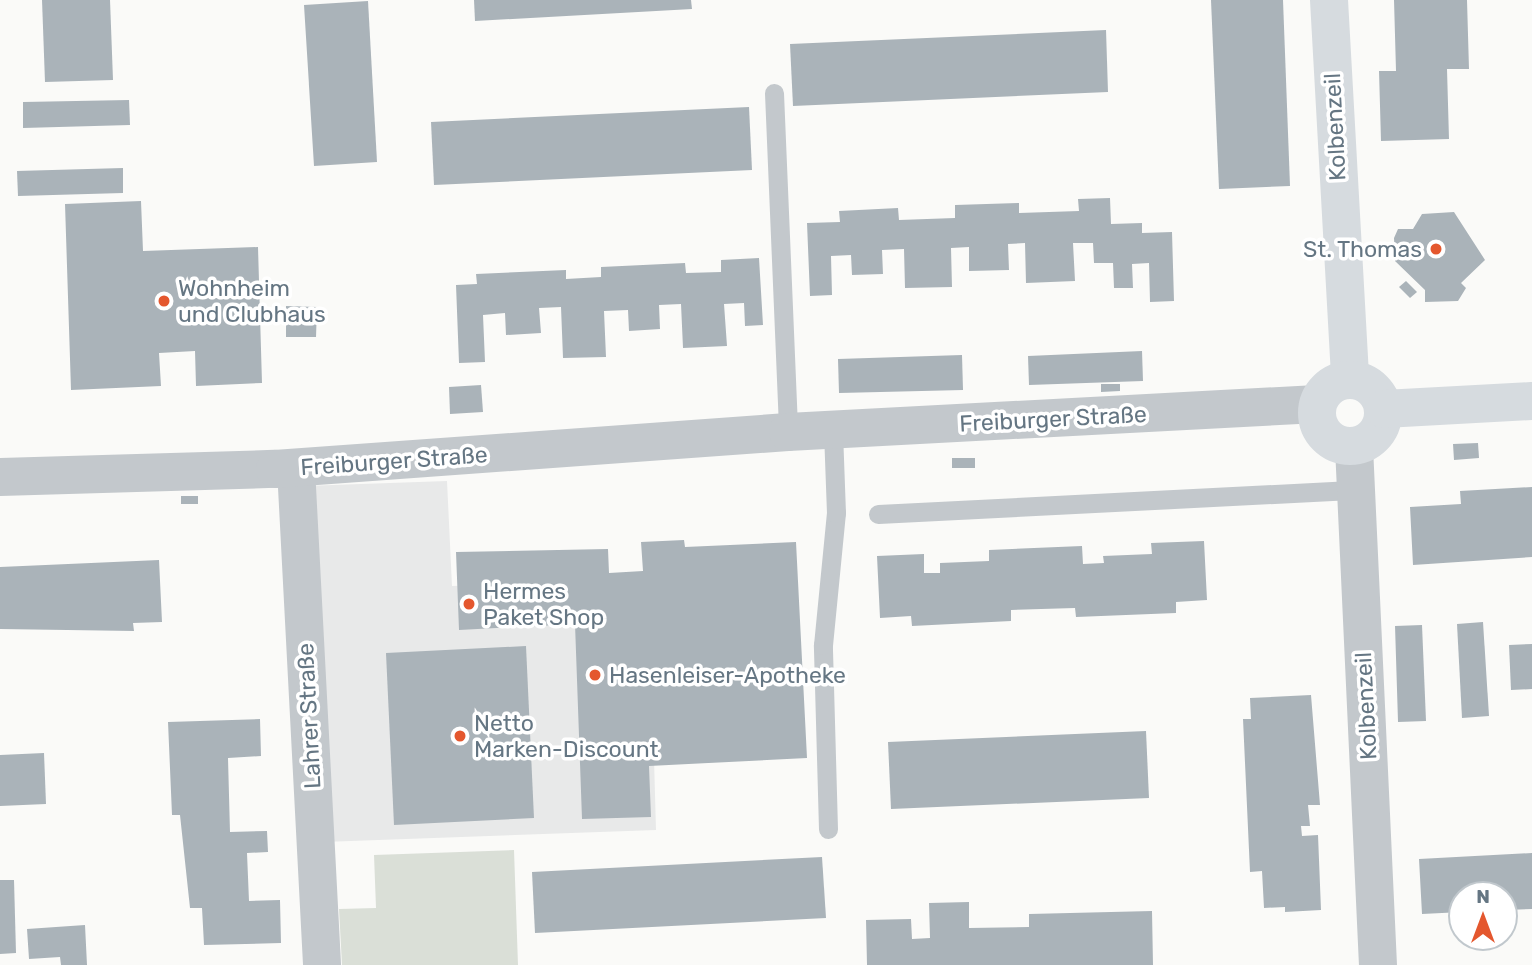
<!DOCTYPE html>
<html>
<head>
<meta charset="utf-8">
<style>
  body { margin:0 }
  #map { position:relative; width:1532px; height:965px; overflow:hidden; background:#fafaf8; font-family:Rubik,sans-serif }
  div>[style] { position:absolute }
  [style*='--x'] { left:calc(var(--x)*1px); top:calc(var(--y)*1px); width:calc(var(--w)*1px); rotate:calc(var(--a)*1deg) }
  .built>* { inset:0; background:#e8e9e9 }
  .green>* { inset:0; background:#dadfd7 }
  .building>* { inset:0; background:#aab3b9 }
  .lane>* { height:19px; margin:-9.5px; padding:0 9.5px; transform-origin:9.5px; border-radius:9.5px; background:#c3c8cc }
  .street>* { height:38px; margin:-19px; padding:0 19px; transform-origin:19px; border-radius:19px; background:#c3c8cc }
  .secondary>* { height:38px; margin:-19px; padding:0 19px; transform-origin:19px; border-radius:19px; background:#d6dbdf }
  .secondary>.ring { margin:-19px; padding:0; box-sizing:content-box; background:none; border:38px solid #d6dbdf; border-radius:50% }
  .dots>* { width:19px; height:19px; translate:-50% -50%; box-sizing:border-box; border:4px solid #fff; border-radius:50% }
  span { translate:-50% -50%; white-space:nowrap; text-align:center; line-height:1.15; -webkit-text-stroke:7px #fff; paint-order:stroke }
  .street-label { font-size:23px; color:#657683 }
  .poi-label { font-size:23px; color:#657683 }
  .right { translate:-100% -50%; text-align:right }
  .left { translate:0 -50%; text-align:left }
  .north { position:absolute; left:1448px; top:881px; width:70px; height:70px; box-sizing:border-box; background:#fff; border:2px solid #c1c8cd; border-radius:50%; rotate:0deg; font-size:19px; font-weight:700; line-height:28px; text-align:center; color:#657683 }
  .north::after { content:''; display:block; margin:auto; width:24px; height:32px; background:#e4572e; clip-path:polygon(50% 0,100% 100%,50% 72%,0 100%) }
</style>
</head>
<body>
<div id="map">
  <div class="built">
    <i style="clip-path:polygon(447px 481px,452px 586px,649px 580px,656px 830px,323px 842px,304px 486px)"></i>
  </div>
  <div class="green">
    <i style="clip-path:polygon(514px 850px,518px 965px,342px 965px,339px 909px,376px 908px,374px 855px)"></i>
  </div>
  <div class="building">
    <i style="clip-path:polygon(42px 0,110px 0,113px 80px,45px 82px)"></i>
    <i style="clip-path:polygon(474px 0,691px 0,692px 9px,475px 21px)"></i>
    <i style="clip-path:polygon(1211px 0,1283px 0,1290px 186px,1219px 189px)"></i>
    <i style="clip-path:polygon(1394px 0,1467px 0,1469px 69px,1447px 69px,1449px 139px,1381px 141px,1379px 71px,1396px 71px)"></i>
    <i style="clip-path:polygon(368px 1px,377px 162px,314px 166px,304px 5px)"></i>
    <i style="clip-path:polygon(1106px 30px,1108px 92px,793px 106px,790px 44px)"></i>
    <i style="clip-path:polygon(129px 100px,130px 125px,23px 128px,23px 102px)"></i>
    <i style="clip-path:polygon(749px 107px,752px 170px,434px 185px,431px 122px)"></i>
    <i style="clip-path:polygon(123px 168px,123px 193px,18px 196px,17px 171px)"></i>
    <i style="clip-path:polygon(1110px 198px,1111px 224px,1142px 223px,1142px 233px,1172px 232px,1174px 301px,1150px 302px,1149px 263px,1132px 264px,1133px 288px,1114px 288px,1113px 263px,1094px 263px,1093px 243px,1073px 243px,1075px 281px,1026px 283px,1025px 243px,1008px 244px,1009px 270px,969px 271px,969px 247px,951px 248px,952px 287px,905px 288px,904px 249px,882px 250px,883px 274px,852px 275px,851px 255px,831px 256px,832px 295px,810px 296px,807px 223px,840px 222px,839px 211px,898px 208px,899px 220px,955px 218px,955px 205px,1019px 203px,1019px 213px,1079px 211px,1078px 199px)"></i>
    <i style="clip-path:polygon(141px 201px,143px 251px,258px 247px,262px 383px,196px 386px,195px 351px,159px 353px,161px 386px,71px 390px,65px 204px)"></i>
    <i style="clip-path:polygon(1454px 212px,1485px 260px,1461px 283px,1466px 288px,1458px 301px,1425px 302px,1425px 290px,1395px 261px,1394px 238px,1398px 229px,1413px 229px,1422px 214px)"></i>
    <i style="clip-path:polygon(759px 258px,763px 325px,745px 326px,744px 303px,724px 304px,727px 346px,683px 348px,681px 304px,659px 305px,660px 329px,629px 331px,628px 310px,604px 311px,606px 357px,563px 358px,561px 307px,539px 308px,541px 333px,506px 335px,505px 313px,483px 315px,485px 362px,459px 363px,456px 285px,477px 284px,476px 274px,566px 270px,566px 279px,601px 277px,601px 267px,685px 263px,686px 273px,721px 272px,721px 260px)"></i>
    <i style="clip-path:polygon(1406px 281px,1417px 292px,1410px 298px,1399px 287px)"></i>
    <i style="clip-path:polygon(286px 306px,317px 307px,316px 337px,286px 337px)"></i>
    <i style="clip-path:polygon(1142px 351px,1143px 381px,1029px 385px,1028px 356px)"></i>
    <i style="clip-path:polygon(962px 355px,963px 390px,839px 393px,838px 359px)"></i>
    <i style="clip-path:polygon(1101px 384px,1120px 384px,1120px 391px,1101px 392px)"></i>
    <i style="clip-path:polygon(481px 385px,483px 412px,450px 414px,449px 387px)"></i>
    <i style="clip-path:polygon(1478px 443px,1479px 458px,1454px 460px,1453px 444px)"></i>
    <i style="clip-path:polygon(952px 458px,975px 458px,975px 468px,952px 468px)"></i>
    <i style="clip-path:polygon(1532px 487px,1532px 557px,1413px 565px,1410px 507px,1461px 504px,1460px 491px)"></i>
    <i style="clip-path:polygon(181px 496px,198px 496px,198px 504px,181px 504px)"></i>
    <i style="clip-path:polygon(684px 540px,685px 547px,796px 542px,807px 758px,649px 766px,651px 817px,582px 819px,575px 624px,459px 630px,456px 552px,608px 549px,609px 573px,643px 571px,641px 542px)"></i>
    <i style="clip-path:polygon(1204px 541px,1207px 600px,1176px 602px,1176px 613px,1076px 617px,1075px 608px,1011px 610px,1011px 621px,912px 626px,911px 616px,880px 618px,877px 556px,924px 554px,924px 573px,940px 573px,940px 563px,989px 561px,989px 550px,1082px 546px,1083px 564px,1104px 563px,1103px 556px,1152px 554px,1151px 543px)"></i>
    <i style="clip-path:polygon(159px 560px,162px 622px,133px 623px,134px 631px,0 629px,0 567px)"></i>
    <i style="clip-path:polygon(1483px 622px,1489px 716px,1462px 718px,1457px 624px)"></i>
    <i style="clip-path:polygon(1422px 625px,1426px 721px,1398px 722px,1395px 626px)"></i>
    <i style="clip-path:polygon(1532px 644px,1532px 689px,1511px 690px,1509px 645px)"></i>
    <i style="clip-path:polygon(526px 646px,534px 818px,394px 825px,386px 653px)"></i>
    <i style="clip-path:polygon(1311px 695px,1320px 805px,1308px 805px,1310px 826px,1301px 826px,1302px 836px,1318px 835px,1321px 910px,1285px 912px,1285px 907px,1264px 908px,1262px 871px,1250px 872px,1243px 719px,1251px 719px,1250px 698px)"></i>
    <i style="clip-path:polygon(260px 719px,261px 756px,228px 758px,230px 832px,267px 831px,268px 852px,247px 853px,249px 901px,280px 900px,281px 943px,204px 945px,202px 908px,190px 908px,180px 815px,172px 815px,168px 722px)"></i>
    <i style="clip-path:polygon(1146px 731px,1149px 798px,891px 809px,888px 742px)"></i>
    <i style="clip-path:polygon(44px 753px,46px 804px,0 806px,0 755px)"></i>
    <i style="clip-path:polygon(1532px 853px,1532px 909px,1504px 910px,1504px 895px,1462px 895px,1462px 912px,1422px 914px,1419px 859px)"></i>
    <i style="clip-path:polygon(822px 857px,826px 918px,535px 933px,532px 872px)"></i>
    <i style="clip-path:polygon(0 880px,14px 880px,16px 953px,0 954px)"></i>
    <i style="clip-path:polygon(969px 902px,969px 928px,1029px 927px,1029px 914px,1152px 911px,1153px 965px,867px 965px,866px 920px,911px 919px,912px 939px,930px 938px,929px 903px)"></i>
    <i style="clip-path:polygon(85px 925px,87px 965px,61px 965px,60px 957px,29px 959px,27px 929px)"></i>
  </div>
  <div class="lane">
    <i style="--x:774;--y:93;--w:339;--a:87.6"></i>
    <i style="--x:878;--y:514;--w:479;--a:-2.9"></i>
    <i style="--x:828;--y:829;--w:184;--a:-91.6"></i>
    <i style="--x:823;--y:645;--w:133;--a:-84.4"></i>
    <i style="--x:836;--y:513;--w:83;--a:-92.1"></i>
  </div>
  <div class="street">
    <i style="--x:1354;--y:447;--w:519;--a:87.35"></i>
    <i style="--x:296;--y:468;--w:498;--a:87"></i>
    <i style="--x:0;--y:477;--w:275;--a:-1.7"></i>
    <i style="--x:275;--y:469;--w:514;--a:-4.13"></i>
    <i style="--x:788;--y:432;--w:530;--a:-3.03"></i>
  </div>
  <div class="secondary">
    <i style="--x:1329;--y:0;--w:380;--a:86.8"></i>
    <i class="ring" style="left:1317px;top:380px;width:28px;height:28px"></i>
    <i style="--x:1384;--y:409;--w:148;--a:-3.1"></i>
  </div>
  <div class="dots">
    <i style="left:1436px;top:249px;background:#e4572e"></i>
    <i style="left:164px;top:301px;background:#e4572e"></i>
    <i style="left:469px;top:604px;background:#e4572e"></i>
    <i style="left:595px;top:675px;background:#e4572e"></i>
    <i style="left:460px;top:736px;background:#e4572e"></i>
  </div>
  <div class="street-label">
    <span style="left:1335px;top:127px;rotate:-93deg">Kolbenzeil</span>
    <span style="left:1053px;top:419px;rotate:-3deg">Freiburger Straße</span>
    <span style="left:394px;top:461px;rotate:-4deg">Freiburger Straße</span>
    <span style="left:1366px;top:706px;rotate:-93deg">Kolbenzeil</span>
    <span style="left:309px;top:716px;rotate:-93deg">Lahrer Straße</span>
  </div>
  <div class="poi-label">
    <span class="right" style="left:1422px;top:249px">St. Thomas</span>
    <span class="left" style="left:178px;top:301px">Wohnheim<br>und Clubhaus</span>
    <span class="left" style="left:483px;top:604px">Hermes<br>Paket Shop</span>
    <span class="left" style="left:609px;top:675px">Hasenleiser-Apotheke</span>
    <span class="left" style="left:474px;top:736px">Netto<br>Marken-Discount</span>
  </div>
  <div class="north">N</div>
</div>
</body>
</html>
